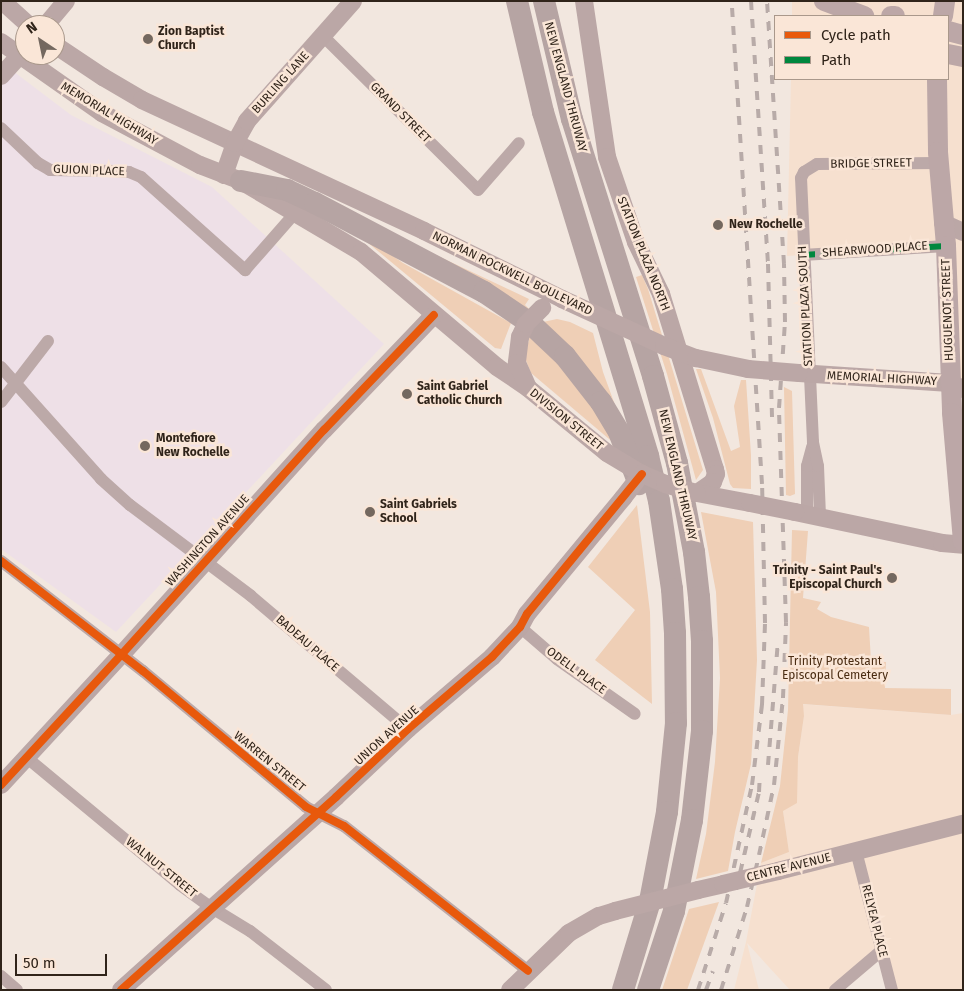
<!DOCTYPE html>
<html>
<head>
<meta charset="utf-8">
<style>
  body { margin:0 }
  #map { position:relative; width:964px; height:991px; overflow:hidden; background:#f2e7df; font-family:"Fira Sans",sans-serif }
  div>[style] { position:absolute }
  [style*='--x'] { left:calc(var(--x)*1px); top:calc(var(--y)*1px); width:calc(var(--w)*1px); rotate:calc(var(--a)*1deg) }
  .built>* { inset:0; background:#f6e0cf }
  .medical>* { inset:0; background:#eee0e7 }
  .green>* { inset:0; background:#efcfb6 }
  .street>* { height:12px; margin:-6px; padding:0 6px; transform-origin:6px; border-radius:6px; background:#bca9a8 }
  .secondary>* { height:18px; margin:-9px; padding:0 9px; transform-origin:9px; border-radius:9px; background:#bba7a6 }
  .primary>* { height:20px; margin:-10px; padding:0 10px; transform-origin:10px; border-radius:10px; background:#bca7a7 }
  .highway>* { height:22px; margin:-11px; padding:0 11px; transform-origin:11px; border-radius:11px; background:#b6a4a3 }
  .rail>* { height:4px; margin-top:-2px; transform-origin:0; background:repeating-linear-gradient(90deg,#b8aba8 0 9px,transparent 0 18px) }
  .secondary-bridge>* { height:18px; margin:-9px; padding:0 9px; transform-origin:9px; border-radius:9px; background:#bba7a6 }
  .quiet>* { height:6px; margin-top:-3px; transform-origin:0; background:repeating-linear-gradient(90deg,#00873e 0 12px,transparent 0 18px) }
  .cycleway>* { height:8px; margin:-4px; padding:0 4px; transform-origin:4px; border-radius:4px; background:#e8590c }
  .dots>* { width:14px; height:14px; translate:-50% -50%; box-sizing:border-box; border:2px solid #fae6d7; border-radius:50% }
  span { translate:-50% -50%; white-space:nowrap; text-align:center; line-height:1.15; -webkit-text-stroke:5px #fae6d7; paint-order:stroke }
  .poi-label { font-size:12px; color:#30241a; font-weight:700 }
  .left { translate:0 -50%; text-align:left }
  .right { translate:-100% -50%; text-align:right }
  .street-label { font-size:12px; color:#30241a }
  .park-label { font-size:12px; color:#4a2c12 }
  .frame { position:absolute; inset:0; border:2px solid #30241a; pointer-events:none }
  .legend { position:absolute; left:774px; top:15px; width:175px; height:65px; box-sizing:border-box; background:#fae6d7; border:1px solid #a9988b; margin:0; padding:6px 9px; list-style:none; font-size:15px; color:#30241a }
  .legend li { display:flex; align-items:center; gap:10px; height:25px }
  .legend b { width:25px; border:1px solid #a9988b }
  .north { position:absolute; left:15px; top:15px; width:50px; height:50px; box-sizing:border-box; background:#fae6d7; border:1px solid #a9988b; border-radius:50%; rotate:326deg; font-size:14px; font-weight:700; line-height:20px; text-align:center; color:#30241a }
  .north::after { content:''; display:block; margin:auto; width:18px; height:22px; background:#74685f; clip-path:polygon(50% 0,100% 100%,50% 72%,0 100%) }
  .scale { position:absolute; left:15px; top:954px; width:92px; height:22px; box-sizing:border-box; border:2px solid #30241a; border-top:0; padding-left:6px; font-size:15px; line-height:18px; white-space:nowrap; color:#30241a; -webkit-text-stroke:4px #fae6d7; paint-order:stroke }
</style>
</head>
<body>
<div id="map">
  <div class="built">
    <i style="clip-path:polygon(792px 1px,963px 1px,963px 386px,954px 382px,950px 245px,787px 256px,791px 79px,948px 79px,948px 16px,792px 16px)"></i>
    <i style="clip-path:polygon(799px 704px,951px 715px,963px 713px,963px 990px,888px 990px,878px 959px,842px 990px,790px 990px,747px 943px,759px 990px,734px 990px,746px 942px,761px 863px,789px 852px,783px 811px,798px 757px,804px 716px)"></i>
  </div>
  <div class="medical">
    <i style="clip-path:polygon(1px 62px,71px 115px,212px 187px,384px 344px,116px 632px,1px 549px)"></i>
  </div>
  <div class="green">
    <i style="clip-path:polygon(400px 238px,529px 299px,525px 305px,543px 322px,557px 319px,570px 322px,593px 333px,603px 372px,615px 405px,592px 378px)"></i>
    <i style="clip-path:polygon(369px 239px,403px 263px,511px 323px,501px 349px,495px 348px,367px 242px)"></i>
    <i style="clip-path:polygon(642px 275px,648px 289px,703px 470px,696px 480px,667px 374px,636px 277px)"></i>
    <i style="clip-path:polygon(530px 334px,566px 369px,592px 403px,615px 444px,531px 373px,525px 358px)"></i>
    <i style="clip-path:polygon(696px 369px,701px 369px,731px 451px,740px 447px,734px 406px,741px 380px,746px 380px,751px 455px,751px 489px,733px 488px,730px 484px,713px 418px)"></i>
    <i style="clip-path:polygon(784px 387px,792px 391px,795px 494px,790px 496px,786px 495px)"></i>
    <i style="clip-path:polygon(637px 505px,650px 612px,652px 704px,595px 660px,635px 610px,588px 567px)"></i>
    <i style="clip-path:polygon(701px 512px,753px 522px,757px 660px,751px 764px,735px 832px,728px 871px,696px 879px,706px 834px,715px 762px,720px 678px,716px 592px)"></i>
    <i style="clip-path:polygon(792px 530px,808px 531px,803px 598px,821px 602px,817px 609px,831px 617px,869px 627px,871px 661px,886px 662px,885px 688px,951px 689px,951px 715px,803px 704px,804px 716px,798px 757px,797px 803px,783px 811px,789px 852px,761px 863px,780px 786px,788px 710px)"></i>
    <i style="clip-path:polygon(719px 902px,687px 990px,662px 990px,689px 909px)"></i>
  </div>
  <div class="street">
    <i style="--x:323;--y:36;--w:218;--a:44.8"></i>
    <i style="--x:478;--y:190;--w:62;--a:-48.9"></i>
    <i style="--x:1;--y:128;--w:51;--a:43.4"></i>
    <i style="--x:38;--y:163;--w:14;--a:30"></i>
    <i style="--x:50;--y:170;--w:65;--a:0.9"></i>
    <i style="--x:115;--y:171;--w:14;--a:4"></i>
    <i style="--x:129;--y:172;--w:13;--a:23"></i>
    <i style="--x:141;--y:177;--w:140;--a:41.8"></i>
    <i style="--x:245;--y:270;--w:76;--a:-48.7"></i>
    <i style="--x:803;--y:255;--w:143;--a:-3.6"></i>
    <i style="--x:1;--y:367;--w:150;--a:48.2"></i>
    <i style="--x:101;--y:479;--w:39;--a:42"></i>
    <i style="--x:130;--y:505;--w:151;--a:36.9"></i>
    <i style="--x:251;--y:596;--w:206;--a:40.3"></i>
    <i style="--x:1;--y:402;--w:77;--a:-52.4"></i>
    <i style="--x:807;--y:513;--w:47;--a:-90"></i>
    <i style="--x:807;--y:466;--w:20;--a:-75"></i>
    <i style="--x:820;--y:516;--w:50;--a:-92.3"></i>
    <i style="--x:818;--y:466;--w:25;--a:-102"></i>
    <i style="--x:813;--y:442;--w:264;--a:-92.6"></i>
    <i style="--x:801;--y:178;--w:7;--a:-63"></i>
    <i style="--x:804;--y:172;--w:15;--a:-32"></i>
    <i style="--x:817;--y:164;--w:122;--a:-0.5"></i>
    <i style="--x:1;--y:561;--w:180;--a:37.8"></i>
    <i style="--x:143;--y:671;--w:212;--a:39.8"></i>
    <i style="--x:306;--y:807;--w:42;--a:26.6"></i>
    <i style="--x:344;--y:826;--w:234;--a:38.2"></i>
    <i style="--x:520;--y:627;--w:49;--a:40.9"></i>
    <i style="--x:557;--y:659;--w:95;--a:35.2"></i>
    <i style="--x:26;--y:757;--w:200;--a:39.7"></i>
    <i style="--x:180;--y:885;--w:39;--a:36"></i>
    <i style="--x:212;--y:908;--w:44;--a:31.2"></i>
    <i style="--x:250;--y:931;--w:96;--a:37.8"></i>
    <i style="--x:856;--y:851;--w:144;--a:75.5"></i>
    <i style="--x:1;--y:976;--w:21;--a:41"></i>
    <i style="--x:835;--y:990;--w:60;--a:-40.3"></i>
  </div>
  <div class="secondary">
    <i style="--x:2;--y:1;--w:36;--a:42"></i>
    <i style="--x:584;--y:1;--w:158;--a:81.6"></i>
    <i style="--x:607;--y:157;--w:90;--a:71.2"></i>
    <i style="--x:636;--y:242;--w:58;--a:64.3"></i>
    <i style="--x:661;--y:294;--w:183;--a:72.9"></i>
    <i style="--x:715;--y:469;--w:5;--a:79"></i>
    <i style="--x:716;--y:474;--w:9;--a:111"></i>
    <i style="--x:713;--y:482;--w:19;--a:145"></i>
    <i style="--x:46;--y:25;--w:31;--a:-50"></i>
    <i style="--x:1;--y:42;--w:123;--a:35.1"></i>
    <i style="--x:102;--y:113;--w:111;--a:28"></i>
    <i style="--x:200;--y:165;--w:44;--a:21.3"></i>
    <i style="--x:241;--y:181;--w:139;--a:30.6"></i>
    <i style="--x:361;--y:252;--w:178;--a:40.2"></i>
    <i style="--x:497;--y:367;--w:37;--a:34"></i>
    <i style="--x:528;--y:388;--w:102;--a:39.4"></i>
    <i style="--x:55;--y:45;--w:58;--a:33.7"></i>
    <i style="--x:103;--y:77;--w:45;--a:30.5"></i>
    <i style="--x:142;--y:100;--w:311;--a:24.9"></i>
    <i style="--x:424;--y:231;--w:154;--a:26.2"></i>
    <i style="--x:1;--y:76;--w:36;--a:-48"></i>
    <i style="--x:224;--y:175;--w:34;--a:-71"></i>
    <i style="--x:235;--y:143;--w:25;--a:-61"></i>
    <i style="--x:247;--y:121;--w:160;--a:-48.5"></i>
    <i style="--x:943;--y:223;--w:22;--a:24"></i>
    <i style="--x:520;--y:337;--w:26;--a:97"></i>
    <i style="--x:517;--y:363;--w:27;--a:66"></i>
    <i style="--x:799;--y:373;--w:151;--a:3.8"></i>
    <i style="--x:950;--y:383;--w:14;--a:25"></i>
    <i style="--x:697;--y:493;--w:54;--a:10.7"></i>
    <i style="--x:795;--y:512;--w:150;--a:11.9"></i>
    <i style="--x:942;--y:543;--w:21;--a:5"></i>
    <i style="--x:1;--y:785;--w:178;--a:-47.3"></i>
    <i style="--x:122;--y:654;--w:302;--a:-48"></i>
    <i style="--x:324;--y:430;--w:159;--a:-46.3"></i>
    <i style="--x:778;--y:871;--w:191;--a:-14.3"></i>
    <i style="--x:698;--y:890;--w:26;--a:-13"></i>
    <i style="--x:121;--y:990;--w:289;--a:-41.9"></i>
    <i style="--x:336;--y:797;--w:99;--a:-43.4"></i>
    <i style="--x:408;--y:729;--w:111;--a:-40.6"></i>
    <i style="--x:492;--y:657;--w:41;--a:-47"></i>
    <i style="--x:520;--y:627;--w:15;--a:-62"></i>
    <i style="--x:527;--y:614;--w:151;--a:-50.4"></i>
    <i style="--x:510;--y:990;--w:82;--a:-44"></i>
    <i style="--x:569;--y:933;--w:34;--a:-30"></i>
    <i style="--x:599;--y:916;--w:17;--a:-17"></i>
  </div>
  <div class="primary">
    <i style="--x:824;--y:1;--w:43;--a:20.6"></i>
    <i style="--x:891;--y:16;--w:4;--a:0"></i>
    <i style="--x:943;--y:16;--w:15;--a:-82"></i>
    <i style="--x:948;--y:31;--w:16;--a:15"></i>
    <i style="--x:948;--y:54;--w:15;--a:11"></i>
    <i style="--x:937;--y:79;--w:73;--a:89.2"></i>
    <i style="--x:938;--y:152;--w:94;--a:85.1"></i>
    <i style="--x:946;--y:246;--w:167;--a:87.9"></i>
    <i style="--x:952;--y:413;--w:129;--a:85.1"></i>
  </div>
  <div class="highway">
    <i style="--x:517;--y:1;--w:114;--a:76.8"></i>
    <i style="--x:543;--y:112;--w:360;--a:73"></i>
    <i style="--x:648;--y:456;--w:46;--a:76.3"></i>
    <i style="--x:659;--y:501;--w:89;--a:81.6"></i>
    <i style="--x:672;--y:589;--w:44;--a:86.1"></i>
    <i style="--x:675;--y:633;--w:90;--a:89.4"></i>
    <i style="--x:676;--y:723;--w:89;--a:95.8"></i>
    <i style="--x:667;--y:812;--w:91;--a:100.8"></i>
    <i style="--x:650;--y:901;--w:93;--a:106.9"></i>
    <i style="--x:544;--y:1;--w:121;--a:76.7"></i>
    <i style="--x:572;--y:119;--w:269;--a:72.5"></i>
    <i style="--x:653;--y:376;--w:90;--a:74.6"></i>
    <i style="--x:677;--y:463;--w:91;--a:79.2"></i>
    <i style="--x:694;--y:552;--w:45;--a:83.7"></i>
    <i style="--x:699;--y:597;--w:44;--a:86.1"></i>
    <i style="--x:702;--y:641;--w:90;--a:90"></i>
    <i style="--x:702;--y:731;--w:90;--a:96.4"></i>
    <i style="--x:692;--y:820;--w:93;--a:101.2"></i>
    <i style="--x:674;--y:911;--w:83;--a:108.2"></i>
    <i style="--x:241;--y:181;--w:47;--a:11.1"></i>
    <i style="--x:287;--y:190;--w:31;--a:25"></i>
    <i style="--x:315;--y:203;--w:191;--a:27.8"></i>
    <i style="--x:484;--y:292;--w:55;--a:34"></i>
    <i style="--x:530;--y:323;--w:48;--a:43.3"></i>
    <i style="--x:565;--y:356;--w:58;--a:52"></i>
    <i style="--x:601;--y:402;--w:35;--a:59"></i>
    <i style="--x:619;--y:432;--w:56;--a:69"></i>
  </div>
  <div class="rail">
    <i style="--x:751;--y:1;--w:264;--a:86.3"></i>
    <i style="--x:768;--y:264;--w:157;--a:88.5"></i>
    <i style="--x:768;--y:765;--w:125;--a:-85.4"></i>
    <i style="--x:736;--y:890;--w:101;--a:-76.8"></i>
    <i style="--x:759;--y:792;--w:17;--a:-87"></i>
    <i style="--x:698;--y:990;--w:91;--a:-72.2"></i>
    <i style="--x:726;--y:903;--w:121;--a:-77.6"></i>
    <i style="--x:752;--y:785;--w:81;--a:-82.9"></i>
    <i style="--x:762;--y:705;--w:82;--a:-87.9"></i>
    <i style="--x:765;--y:623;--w:139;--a:-91.2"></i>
    <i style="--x:762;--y:484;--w:484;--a:-93.6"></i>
    <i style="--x:706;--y:990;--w:20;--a:-70"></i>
    <i style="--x:721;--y:990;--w:87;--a:-72.6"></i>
    <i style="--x:747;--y:907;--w:53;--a:-77"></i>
    <i style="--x:759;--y:855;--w:72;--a:-77.9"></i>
    <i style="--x:774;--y:785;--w:87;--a:-84.1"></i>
    <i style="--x:783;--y:698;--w:76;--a:-87.7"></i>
    <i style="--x:786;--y:622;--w:214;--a:-91.9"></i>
    <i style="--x:779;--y:408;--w:86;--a:-86"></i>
    <i style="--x:785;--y:322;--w:58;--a:-91"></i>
    <i style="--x:784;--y:264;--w:264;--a:-93.7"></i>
  </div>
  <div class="secondary-bridge">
    <i style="--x:562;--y:299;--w:112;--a:24.7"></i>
    <i style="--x:664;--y:346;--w:34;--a:21"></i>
    <i style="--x:696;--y:358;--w:53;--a:11.9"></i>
    <i style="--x:748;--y:369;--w:51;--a:4.5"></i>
    <i style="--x:520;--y:337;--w:14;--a:-65"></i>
    <i style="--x:526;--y:324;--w:23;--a:-45"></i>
    <i style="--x:607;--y:453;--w:41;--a:31"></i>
    <i style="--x:642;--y:474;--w:25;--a:23"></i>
    <i style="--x:665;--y:484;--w:33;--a:16"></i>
    <i style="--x:623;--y:498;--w:31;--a:-52"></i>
    <i style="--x:750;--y:503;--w:46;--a:11.3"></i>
    <i style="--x:723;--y:884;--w:57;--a:-13.3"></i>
    <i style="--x:615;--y:911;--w:86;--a:-14.2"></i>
  </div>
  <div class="quiet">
    <i style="--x:803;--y:255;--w:143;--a:-3.6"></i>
  </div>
  <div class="cycleway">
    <i style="--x:1;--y:561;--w:180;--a:37.8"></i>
    <i style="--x:143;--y:671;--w:212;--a:39.8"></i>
    <i style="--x:306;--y:807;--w:42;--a:26.6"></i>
    <i style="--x:344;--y:826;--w:234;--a:38.2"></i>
    <i style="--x:1;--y:785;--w:178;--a:-47.3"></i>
    <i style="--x:122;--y:654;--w:302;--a:-48"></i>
    <i style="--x:324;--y:430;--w:159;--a:-46.3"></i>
    <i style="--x:121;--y:990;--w:289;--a:-41.9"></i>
    <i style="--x:336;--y:797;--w:99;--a:-43.4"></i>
    <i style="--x:408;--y:729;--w:111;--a:-40.6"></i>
    <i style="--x:492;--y:657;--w:41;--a:-47"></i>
    <i style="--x:520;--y:627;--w:15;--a:-62"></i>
    <i style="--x:527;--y:614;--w:181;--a:-50.6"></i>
  </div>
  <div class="dots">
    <i style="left:148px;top:39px;background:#74685f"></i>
    <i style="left:718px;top:225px;background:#74685f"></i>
    <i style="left:407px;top:394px;background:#74685f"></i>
    <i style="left:145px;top:446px;background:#74685f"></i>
    <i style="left:370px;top:512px;background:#74685f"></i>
    <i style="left:892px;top:578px;background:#74685f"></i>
  </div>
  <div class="poi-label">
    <span class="left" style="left:158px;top:39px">Zion Baptist<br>Church</span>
    <span class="left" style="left:729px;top:225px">New Rochelle</span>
    <span class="left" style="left:417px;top:394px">Saint Gabriel<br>Catholic Church</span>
    <span class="left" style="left:156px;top:446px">Montefiore<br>New Rochelle</span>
    <span class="left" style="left:380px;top:512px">Saint Gabriels<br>School</span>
    <span class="right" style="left:882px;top:578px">Trinity - Saint Paul's<br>Episcopal Church</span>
  </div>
  <div class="street-label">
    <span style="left:281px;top:83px;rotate:-48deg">BURLING LANE</span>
    <span style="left:565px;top:87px;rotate:75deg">NEW ENGLAND THRUWAY</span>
    <span style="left:400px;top:113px;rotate:45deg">GRAND STREET</span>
    <span style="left:109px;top:114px;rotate:31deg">MEMORIAL HIGHWAY</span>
    <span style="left:871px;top:164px;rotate:-1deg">BRIDGE STREET</span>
    <span style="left:89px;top:171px;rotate:2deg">GUION PLACE</span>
    <span style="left:875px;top:250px;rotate:-4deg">SHEARWOOD PLACE</span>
    <span style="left:643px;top:254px;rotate:68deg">STATION PLAZA NORTH</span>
    <span style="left:512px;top:274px;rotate:26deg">NORMAN ROCKWELL BOULEVARD</span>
    <span style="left:806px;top:306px;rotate:-93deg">STATION PLAZA SOUTH</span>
    <span style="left:948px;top:310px;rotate:-92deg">HUGUENOT STREET</span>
    <span style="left:882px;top:379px;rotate:3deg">MEMORIAL HIGHWAY</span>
    <span style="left:566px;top:420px;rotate:39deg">DIVISION STREET</span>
    <span style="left:677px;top:475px;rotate:77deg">NEW ENGLAND THRUWAY</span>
    <span style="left:208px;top:541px;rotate:-48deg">WASHINGTON AVENUE</span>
    <span style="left:307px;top:644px;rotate:41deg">BADEAU PLACE</span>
    <span style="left:576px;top:671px;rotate:36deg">ODELL PLACE</span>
    <span style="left:387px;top:736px;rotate:-42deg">UNION AVENUE</span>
    <span style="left:269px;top:762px;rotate:39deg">WARREN STREET</span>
    <span style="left:161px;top:868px;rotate:39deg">WALNUT STREET</span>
    <span style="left:789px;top:868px;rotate:-14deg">CENTRE AVENUE</span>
    <span style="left:874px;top:921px;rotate:76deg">RELYEA PLACE</span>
  </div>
  <div class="park-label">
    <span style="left:835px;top:669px">Trinity Protestant<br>Episcopal Cemetery</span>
  </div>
  <div class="frame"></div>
  <ul class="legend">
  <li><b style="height:6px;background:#e8590c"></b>Cycle path</li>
  <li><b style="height:6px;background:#00873e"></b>Path</li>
  </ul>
  <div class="north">N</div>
  <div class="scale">50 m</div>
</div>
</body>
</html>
